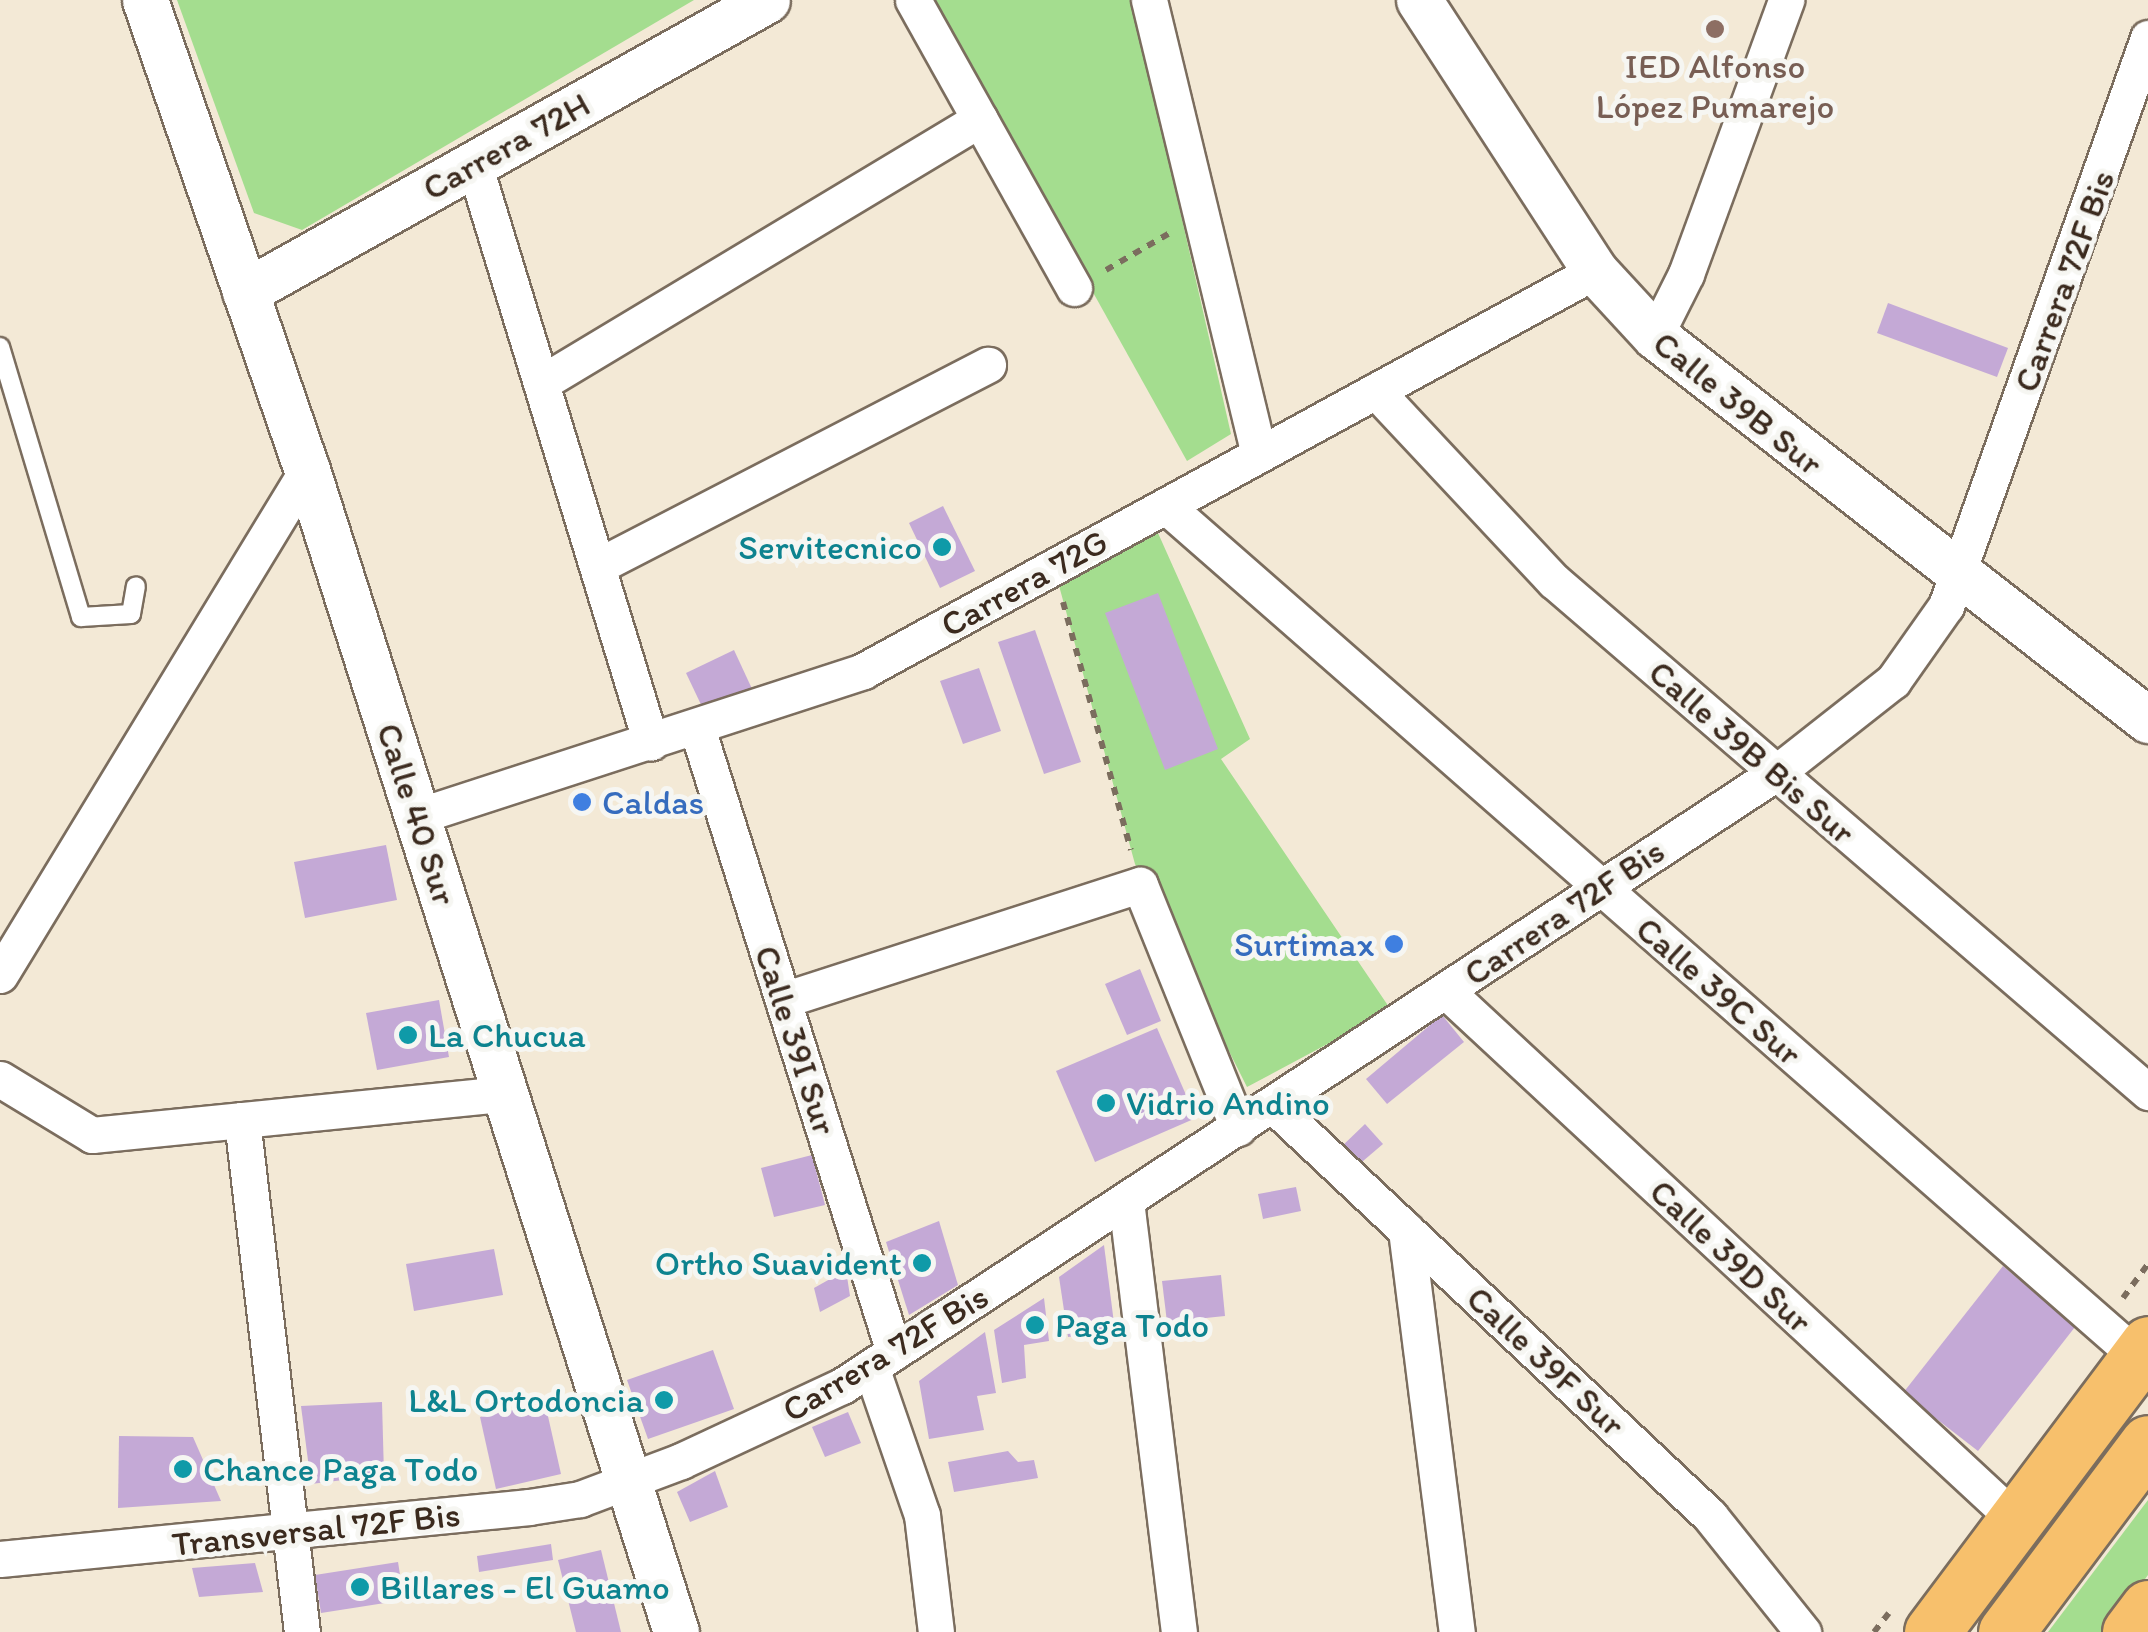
<!DOCTYPE html>
<html>
<head>
<meta charset="utf-8">
<style>
  body { margin:0 }
  #map { position:relative; width:2148px; height:1632px; overflow:hidden; background:#f3e9d6; font-family:Itim,sans-serif }
  div>[style] { position:absolute }
  [style*='--x'] { left:calc(var(--x)*1px); top:calc(var(--y)*1px); width:calc(var(--w)*1px); rotate:calc(var(--a)*1deg) }
  .green>* { inset:0; background:#a4dd8f }
  .building>* { inset:0; background:#c4a9d6 }
  .path>* { height:6px; margin-top:-3px; transform-origin:0; background:repeating-linear-gradient(90deg,#7b6d5e 0 8px,transparent 0 16px) }
  .roads { filter:drop-shadow(2px 0 #7b6d5e) drop-shadow(-2px 0 #7b6d5e) drop-shadow(0 2px #7b6d5e) drop-shadow(0 -2px #7b6d5e) }
  .service>* { height:18px; margin:-9px; padding:0 9px; transform-origin:9px; border-radius:9px; background:#fff }
  .minor>* { height:35px; margin:-17.5px; padding:0 17.5px; transform-origin:17.5px; border-radius:17.5px; background:#fff }
  .tertiary>* { height:45px; margin:-22.5px; padding:0 22.5px; transform-origin:22.5px; border-radius:22.5px; background:#fff }
  .trunk>* { height:55px; margin:-27.5px; padding:0 27.5px; transform-origin:27.5px; border-radius:27.5px; background:#f7c06c }
  .dots>* { width:28px; height:28px; translate:-50% -50%; box-sizing:border-box; border:5px solid #f6f6f2; border-radius:50% }
  span { translate:-50% -50%; white-space:nowrap; text-align:center; line-height:1.15; -webkit-text-stroke:10px #f6f6f2; paint-order:stroke }
  .education-label { font-size:35px; color:#785e54 }
  .street-label { font-size:35px; color:#3b2a1e }
  .culture-label { font-size:35px; color:#0d838f }
  .right { translate:-100% -50%; text-align:right }
  .left { translate:0 -50%; text-align:left }
  .shop-label { font-size:35px; color:#366cbe }
</style>
</head>
<body>
<div id="map">
  <div class="green">
    <i style="clip-path:polygon(177px 0,694px 0,302px 230px,254px 213px)"></i>
    <i style="clip-path:polygon(930px 0,1132px 0,1231px 434px,1187px 461px)"></i>
    <i style="clip-path:polygon(1158px 533px,1250px 739px,1221px 759px,1391px 1010px,1247px 1087px,1135px 864px,1058px 582px)"></i>
    <i style="clip-path:polygon(2148px 1500px,2148px 1575px,2106px 1632px,2048px 1632px)"></i>
  </div>
  <div class="building">
    <i style="clip-path:polygon(1888px 303px,2008px 348px,1997px 377px,1877px 333px)"></i>
    <i style="clip-path:polygon(943px 506px,975px 571px,940px 588px,909px 523px)"></i>
    <i style="clip-path:polygon(1158px 593px,1218px 749px,1165px 770px,1105px 613px)"></i>
    <i style="clip-path:polygon(1035px 630px,1081px 762px,1044px 774px,998px 642px)"></i>
    <i style="clip-path:polygon(734px 650px,753px 691px,705px 713px,686px 673px)"></i>
    <i style="clip-path:polygon(979px 668px,1001px 731px,963px 744px,940px 681px)"></i>
    <i style="clip-path:polygon(386px 845px,397px 900px,305px 918px,294px 862px)"></i>
    <i style="clip-path:polygon(1140px 969px,1161px 1021px,1127px 1035px,1105px 984px)"></i>
    <i style="clip-path:polygon(439px 1000px,449px 1057px,377px 1070px,366px 1013px)"></i>
    <i style="clip-path:polygon(1442px 1015px,1464px 1042px,1387px 1104px,1366px 1079px)"></i>
    <i style="clip-path:polygon(1157px 1028px,1196px 1118px,1095px 1162px,1056px 1071px)"></i>
    <i style="clip-path:polygon(1365px 1124px,1383px 1144px,1356px 1167px,1339px 1149px)"></i>
    <i style="clip-path:polygon(812px 1155px,825px 1205px,774px 1217px,761px 1168px)"></i>
    <i style="clip-path:polygon(1296px 1187px,1301px 1211px,1263px 1219px,1258px 1194px)"></i>
    <i style="clip-path:polygon(939px 1221px,958px 1285px,909px 1315px,886px 1242px)"></i>
    <i style="clip-path:polygon(1104px 1245px,1115px 1331px,1068px 1337px,1059px 1277px)"></i>
    <i style="clip-path:polygon(494px 1249px,503px 1295px,414px 1311px,406px 1264px)"></i>
    <i style="clip-path:polygon(2003px 1266px,2075px 1327px,1978px 1451px,1903px 1393px)"></i>
    <i style="clip-path:polygon(846px 1270px,850px 1296px,820px 1312px,814px 1288px)"></i>
    <i style="clip-path:polygon(1221px 1275px,1225px 1316px,1167px 1322px,1162px 1281px)"></i>
    <i style="clip-path:polygon(1044px 1298px,1049px 1341px,1024px 1345px,1026px 1378px,1002px 1383px,994px 1330px)"></i>
    <i style="clip-path:polygon(985px 1332px,996px 1393px,977px 1396px,984px 1430px,929px 1439px,919px 1381px)"></i>
    <i style="clip-path:polygon(713px 1350px,734px 1409px,648px 1439px,627px 1380px)"></i>
    <i style="clip-path:polygon(382px 1402px,384px 1475px,311px 1484px,301px 1406px)"></i>
    <i style="clip-path:polygon(545px 1403px,561px 1474px,496px 1489px,480px 1417px)"></i>
    <i style="clip-path:polygon(848px 1412px,861px 1443px,825px 1457px,812px 1427px)"></i>
    <i style="clip-path:polygon(119px 1436px,193px 1437px,221px 1501px,118px 1508px)"></i>
    <i style="clip-path:polygon(1008px 1451px,1018px 1462px,1034px 1460px,1038px 1478px,954px 1492px,948px 1462px)"></i>
    <i style="clip-path:polygon(715px 1471px,728px 1507px,690px 1522px,677px 1492px)"></i>
    <i style="clip-path:polygon(551px 1544px,553px 1560px,479px 1572px,477px 1556px)"></i>
    <i style="clip-path:polygon(601px 1550px,621px 1632px,576px 1632px,558px 1560px)"></i>
    <i style="clip-path:polygon(398px 1562px,404px 1600px,321px 1613px,315px 1575px)"></i>
    <i style="clip-path:polygon(255px 1563px,263px 1592px,199px 1597px,192px 1568px)"></i>
  </div>
  <div class="path">
    <i style="--x:1106;--y:270;--w:72;--a:-30.1"></i>
    <i style="--x:1063;--y:602;--w:257;--a:74.7"></i>
    <i style="--x:2123;--y:1298;--w:42;--a:-53.7"></i>
    <i style="--x:1874;--y:1632;--w:24;--a:-52"></i>
  </div>
  <div class="roads">
    <div class="service">
      <i style="--x:0;--y:347;--w:282;--a:73.3"></i>
      <i style="--x:81;--y:617;--w:50;--a:-3.4"></i>
      <i style="--x:131;--y:614;--w:28;--a:-80"></i>
    </div>
    <div class="minor">
      <i style="--x:913;--y:0;--w:330;--a:60.8"></i>
      <i style="--x:1149;--y:0;--w:467;--a:76.4"></i>
      <i style="--x:474;--y:164;--w:605;--a:73"></i>
      <i style="--x:1655;--y:336;--w:69;--a:-63.4"></i>
      <i style="--x:1686;--y:274;--w:292;--a:-69.9"></i>
      <i style="--x:541;--y:383;--w:512;--a:-31.02"></i>
      <i style="--x:1376;--y:391;--w:260;--a:46.9"></i>
      <i style="--x:1554;--y:581;--w:784;--a:40.7"></i>
      <i style="--x:1166;--y:506;--w:1292;--a:41.2"></i>
      <i style="--x:598;--y:566;--w:439;--a:-27.3"></i>
      <i style="--x:697;--y:728;--w:654;--a:72.48"></i>
      <i style="--x:418;--y:816;--w:468;--a:-18"></i>
      <i style="--x:863;--y:671;--w:834;--a:-28.65"></i>
      <i style="--x:0;--y:975;--w:591;--a:-58.7"></i>
      <i style="--x:1446;--y:991;--w:779;--a:42.87"></i>
      <i style="--x:783;--y:1000;--w:375;--a:-17.9"></i>
      <i style="--x:1140;--y:885;--w:262;--a:68"></i>
      <i style="--x:0;--y:1079;--w:108;--a:31.3"></i>
      <i style="--x:92;--y:1135;--w:416;--a:-5.7"></i>
      <i style="--x:1273;--y:1105;--w:600;--a:43.24"></i>
      <i style="--x:1710;--y:1516;--w:149;--a:51.3"></i>
      <i style="--x:242;--y:1120;--w:516;--a:83.32"></i>
      <i style="--x:1126;--y:1201;--w:434;--a:83"></i>
      <i style="--x:1406;--y:1230;--w:405;--a:82.8"></i>
      <i style="--x:871;--y:1367;--w:157;--a:71"></i>
      <i style="--x:922;--y:1515;--w:118;--a:83.2"></i>
      <i style="--x:0;--y:1559;--w:532;--a:-5.61"></i>
      <i style="--x:529;--y:1507;--w:52;--a:-8.9"></i>
      <i style="--x:580;--y:1499;--w:108;--a:-20.6"></i>
      <i style="--x:681;--y:1461;--w:178;--a:-25"></i>
      <i style="--x:842;--y:1386;--w:1117;--a:-33.28"></i>
      <i style="--x:1776;--y:773;--w:149;--a:-38.2"></i>
      <i style="--x:1893;--y:681;--w:92;--a:-54.8"></i>
      <i style="--x:1946;--y:606;--w:603;--a:-70.42"></i>
    </div>
    <div class="tertiary">
      <i style="--x:145;--y:0;--w:497;--a:71"></i>
      <i style="--x:307;--y:470;--w:1219;--a:72.38"></i>
      <i style="--x:1419;--y:0;--w:323;--a:57"></i>
      <i style="--x:1595;--y:271;--w:88;--a:47.3"></i>
      <i style="--x:1655;--y:336;--w:625;--a:37.92"></i>
      <i style="--x:245;--y:292;--w:598;--a:-29.22"></i>
    </div>
    <div class="trunk">
      <i style="--x:1932;--y:1632;--w:360;--a:-53.1"></i>
      <i style="--x:2006;--y:1632;--w:236;--a:-53.1"></i>
      <i style="--x:2130;--y:1632;--w:30;--a:-53"></i>
    </div>
  </div>
  <div class="dots">
    <i style="left:1715px;top:29px;background:#8d6e63"></i>
    <i style="left:942px;top:547px;background:#0f9aa8"></i>
    <i style="left:582px;top:802px;background:#3f7fe0"></i>
    <i style="left:1394px;top:944px;background:#3f7fe0"></i>
    <i style="left:408px;top:1035px;background:#0f9aa8"></i>
    <i style="left:1106px;top:1103px;background:#0f9aa8"></i>
    <i style="left:922px;top:1263px;background:#0f9aa8"></i>
    <i style="left:1035px;top:1325px;background:#0f9aa8"></i>
    <i style="left:664px;top:1400px;background:#0f9aa8"></i>
    <i style="left:183px;top:1469px;background:#0f9aa8"></i>
    <i style="left:360px;top:1587px;background:#0f9aa8"></i>
  </div>
  <div class="education-label">
    <span style="left:1715px;top:86px">IED Alfonso<br>López Pumarejo</span>
  </div>
  <div class="street-label">
    <span style="left:506px;top:146px;rotate:-29deg">Carrera 72H</span>
    <span style="left:2064px;top:281px;rotate:-70deg">Carrera 72F Bis</span>
    <span style="left:1738px;top:403px;rotate:39deg">Calle 39B Sur</span>
    <span style="left:1024px;top:583px;rotate:-29deg">Carrera 72G</span>
    <span style="left:1752px;top:752px;rotate:41deg">Calle 39B Bis Sur</span>
    <span style="left:417px;top:814px;rotate:72deg">Calle 40 Sur</span>
    <span style="left:1564px;top:912px;rotate:-34deg">Carrera 72F Bis</span>
    <span style="left:1719px;top:991px;rotate:41deg">Calle 39C Sur</span>
    <span style="left:796px;top:1040px;rotate:72deg">Calle 39I Sur</span>
    <span style="left:1731px;top:1256px;rotate:43deg">Calle 39D Sur</span>
    <span style="left:885px;top:1353px;rotate:-31deg">Carrera 72F Bis</span>
    <span style="left:1546px;top:1361px;rotate:43deg">Calle 39F Sur</span>
    <span style="left:316px;top:1529px;rotate:-6deg">Transversal 72F Bis</span>
  </div>
  <div class="culture-label">
    <span class="right" style="left:922px;top:547px">Servitecnico</span>
    <span class="left" style="left:428px;top:1035px">La Chucua</span>
    <span class="left" style="left:1126px;top:1103px">Vidrio Andino</span>
    <span class="right" style="left:902px;top:1263px">Ortho Suavident</span>
    <span class="left" style="left:1055px;top:1325px">Paga Todo</span>
    <span class="right" style="left:644px;top:1400px">L&amp;L Ortodoncia</span>
    <span class="left" style="left:203px;top:1469px">Chance Paga Todo</span>
    <span class="left" style="left:380px;top:1587px">Billares - El Guamo</span>
  </div>
  <div class="shop-label">
    <span class="left" style="left:602px;top:802px">Caldas</span>
    <span class="right" style="left:1374px;top:944px">Surtimax</span>
  </div>
</div>
</body>
</html>
